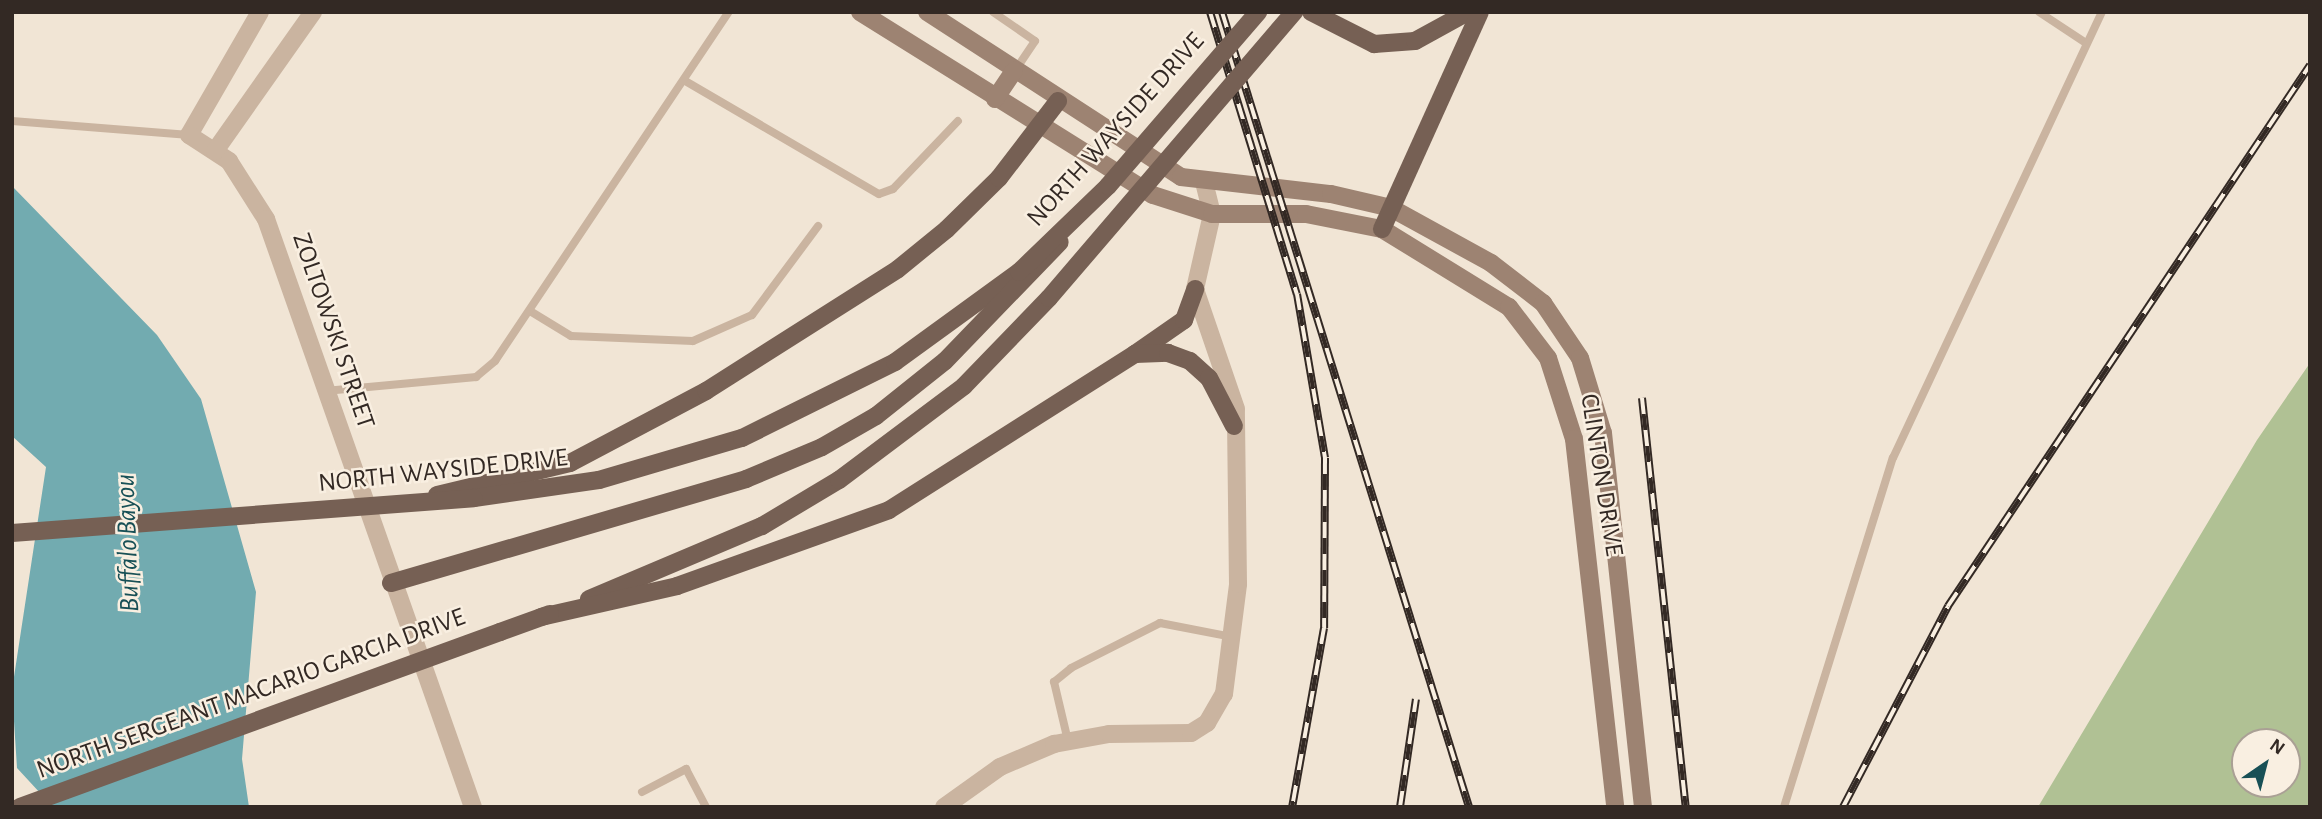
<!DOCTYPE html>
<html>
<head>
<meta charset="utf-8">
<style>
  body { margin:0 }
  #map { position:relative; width:2322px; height:819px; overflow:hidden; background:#f1e5d5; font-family:"Alegreya Sans",sans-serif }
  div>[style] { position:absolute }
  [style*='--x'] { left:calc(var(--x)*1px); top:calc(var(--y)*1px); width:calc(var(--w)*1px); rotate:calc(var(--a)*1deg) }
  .green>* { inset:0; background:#b0c194 }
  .water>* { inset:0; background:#72abb0 }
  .service>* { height:8px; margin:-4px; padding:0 4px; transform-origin:4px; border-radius:4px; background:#cab4a0 }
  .tertiary>* { height:18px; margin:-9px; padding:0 9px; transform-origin:9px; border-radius:9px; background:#cab4a0 }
  .secondary>* { height:18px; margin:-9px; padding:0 9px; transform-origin:9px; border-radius:9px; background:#9d8372 }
  .primary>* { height:18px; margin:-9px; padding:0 9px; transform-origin:9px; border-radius:9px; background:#766054 }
  .rail>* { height:8px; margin-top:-4px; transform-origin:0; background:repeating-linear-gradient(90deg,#f9efe1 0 16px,#332924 0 32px); box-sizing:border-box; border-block:2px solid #332924 }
  .primary-bridge>* { height:18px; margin:-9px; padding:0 9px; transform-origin:9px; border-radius:9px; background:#766054 }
  span { translate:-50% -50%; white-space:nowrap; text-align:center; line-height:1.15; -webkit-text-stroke:5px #f9efe1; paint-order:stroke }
  .street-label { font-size:26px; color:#332924 }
  .water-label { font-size:28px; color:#185056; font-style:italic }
  .frame { position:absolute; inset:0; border:14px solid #332924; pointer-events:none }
  .north { position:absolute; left:2231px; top:728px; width:70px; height:70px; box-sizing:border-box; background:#f9efe1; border:2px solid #aaa095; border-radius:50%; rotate:35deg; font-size:19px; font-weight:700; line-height:28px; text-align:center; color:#332924 }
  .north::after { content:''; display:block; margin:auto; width:24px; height:32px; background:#185056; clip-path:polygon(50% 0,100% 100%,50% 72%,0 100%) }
</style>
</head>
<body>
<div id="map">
  <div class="green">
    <i style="clip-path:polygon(evenodd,2310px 363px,2310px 807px,2038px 807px,2257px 440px,2310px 363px,2245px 742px,2287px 742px,2287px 784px,2245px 784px,2245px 742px)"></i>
  </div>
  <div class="water">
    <i style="clip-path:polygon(12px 186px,157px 335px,201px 399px,256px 592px,242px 759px,249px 807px,53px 807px,17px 768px,12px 690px,46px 467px,12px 436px)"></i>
  </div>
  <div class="service">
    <i style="--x:993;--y:12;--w:51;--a:34.6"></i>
    <i style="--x:1035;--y:41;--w:34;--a:124"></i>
    <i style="--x:2039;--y:12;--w:56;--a:33.4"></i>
    <i style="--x:687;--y:82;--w:222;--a:30.3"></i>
    <i style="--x:879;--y:194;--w:15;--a:-20"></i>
    <i style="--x:893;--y:189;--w:94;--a:-46.3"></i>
    <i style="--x:12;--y:121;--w:178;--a:4.5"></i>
    <i style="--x:530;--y:311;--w:48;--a:31.4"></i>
    <i style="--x:571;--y:336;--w:122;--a:2.3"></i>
    <i style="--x:693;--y:341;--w:64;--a:-23.8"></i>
    <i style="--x:752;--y:315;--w:111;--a:-53.4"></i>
    <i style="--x:325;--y:391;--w:152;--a:-5.3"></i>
    <i style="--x:476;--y:377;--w:25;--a:-40"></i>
    <i style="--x:495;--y:361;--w:420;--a:-56.2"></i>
    <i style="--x:1068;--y:741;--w:61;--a:-103.3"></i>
    <i style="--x:1054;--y:682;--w:22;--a:-39"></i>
    <i style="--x:1071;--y:668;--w:100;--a:-26.8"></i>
    <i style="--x:1160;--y:623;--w:73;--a:11"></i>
    <i style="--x:642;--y:792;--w:50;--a:-27.6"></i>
    <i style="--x:686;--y:769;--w:43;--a:62.2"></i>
    <i style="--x:1784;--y:807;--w:366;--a:-72.7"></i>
    <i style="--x:1893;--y:458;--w:493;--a:-64.9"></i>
  </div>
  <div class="tertiary">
    <i style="--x:260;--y:12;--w:142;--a:120"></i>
    <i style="--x:189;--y:135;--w:48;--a:33"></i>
    <i style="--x:229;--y:161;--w:69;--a:57.5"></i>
    <i style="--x:266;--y:219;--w:623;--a:70.61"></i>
    <i style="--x:215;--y:151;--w:170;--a:-54.8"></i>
    <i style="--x:944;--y:807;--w:69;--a:-35.5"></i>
    <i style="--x:1000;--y:767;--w:59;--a:-23.1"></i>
    <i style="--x:1054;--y:744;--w:56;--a:-10.3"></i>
    <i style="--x:1109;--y:734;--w:82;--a:-0.7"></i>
    <i style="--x:1191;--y:733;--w:19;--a:-32"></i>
    <i style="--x:1207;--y:723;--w:34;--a:-60"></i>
    <i style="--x:1224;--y:694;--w:111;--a:-82.7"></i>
    <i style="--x:1238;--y:584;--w:175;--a:-90.7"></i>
    <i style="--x:1236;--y:409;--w:127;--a:-108.9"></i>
    <i style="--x:1195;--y:289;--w:77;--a:-77.2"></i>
    <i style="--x:1212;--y:214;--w:32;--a:-104"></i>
  </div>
  <div class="secondary">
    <i style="--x:860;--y:12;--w:345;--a:32"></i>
    <i style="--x:1153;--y:195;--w:62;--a:17.9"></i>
    <i style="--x:1212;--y:214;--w:94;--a:0"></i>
    <i style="--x:1306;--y:214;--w:77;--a:11.2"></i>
    <i style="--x:1382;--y:229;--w:149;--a:31.6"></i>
    <i style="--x:1509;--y:307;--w:64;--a:52.6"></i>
    <i style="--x:1548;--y:358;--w:85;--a:72.2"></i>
    <i style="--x:1574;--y:439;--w:370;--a:83.6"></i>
    <i style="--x:927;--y:12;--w:303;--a:33"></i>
    <i style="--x:1181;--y:177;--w:151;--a:6.5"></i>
    <i style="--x:1331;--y:194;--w:62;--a:13.1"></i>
    <i style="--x:1391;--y:208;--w:114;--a:28.8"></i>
    <i style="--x:1491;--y:263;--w:66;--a:37.6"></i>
    <i style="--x:1543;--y:303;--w:66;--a:56.1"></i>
    <i style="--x:1580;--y:358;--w:78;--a:73"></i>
    <i style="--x:1603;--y:433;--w:376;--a:83.9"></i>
    <i style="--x:995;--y:99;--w:34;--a:-56"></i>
  </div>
  <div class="primary">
    <i style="--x:1311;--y:12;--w:71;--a:26.9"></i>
    <i style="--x:1374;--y:44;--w:41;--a:-4.2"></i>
    <i style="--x:1415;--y:41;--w:60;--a:-28.7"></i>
    <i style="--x:1382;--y:229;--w:238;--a:-65.7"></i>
    <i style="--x:1135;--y:354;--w:60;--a:-34.8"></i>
    <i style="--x:1184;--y:320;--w:33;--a:-70"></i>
    <i style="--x:437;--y:495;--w:137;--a:-13.5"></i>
    <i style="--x:570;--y:463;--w:154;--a:-27.9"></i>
    <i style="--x:706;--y:391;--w:227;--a:-32.4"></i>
    <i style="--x:898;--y:269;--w:63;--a:-39.2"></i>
    <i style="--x:947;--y:229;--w:73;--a:-44.4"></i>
    <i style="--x:999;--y:178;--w:97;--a:-52.5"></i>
    <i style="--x:474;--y:498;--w:126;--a:-8.2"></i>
    <i style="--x:599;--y:480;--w:149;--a:-16.4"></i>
    <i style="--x:742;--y:438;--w:171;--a:-26.4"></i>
    <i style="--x:895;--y:362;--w:153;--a:-36"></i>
    <i style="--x:391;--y:583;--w:370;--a:-16.3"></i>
    <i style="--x:746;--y:479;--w:82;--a:-22.8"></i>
    <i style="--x:822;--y:447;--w:62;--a:-29.9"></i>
    <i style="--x:876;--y:416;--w:88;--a:-38.6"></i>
    <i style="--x:945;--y:361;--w:165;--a:-46"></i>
    <i style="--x:589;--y:599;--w:188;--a:-22.9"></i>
    <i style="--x:762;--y:526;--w:90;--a:-30.9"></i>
    <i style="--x:839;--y:480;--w:156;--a:-36.9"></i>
    <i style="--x:964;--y:386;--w:122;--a:-46"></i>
    <i style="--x:541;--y:617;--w:139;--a:-12.8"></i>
    <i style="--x:677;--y:586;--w:225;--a:-19.7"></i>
    <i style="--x:889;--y:510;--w:291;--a:-32.4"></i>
    <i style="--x:1135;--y:354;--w:33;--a:-2"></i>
    <i style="--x:1168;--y:353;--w:23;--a:20"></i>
    <i style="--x:1190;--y:361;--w:25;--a:42"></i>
    <i style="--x:1209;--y:378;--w:54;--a:62.5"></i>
    <i style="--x:500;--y:632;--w:53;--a:-19.8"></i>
  </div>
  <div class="rail">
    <i style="--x:1210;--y:12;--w:295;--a:72.9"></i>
    <i style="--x:1297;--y:294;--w:166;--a:80.3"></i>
    <i style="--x:1325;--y:458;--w:170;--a:90.3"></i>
    <i style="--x:1324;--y:628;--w:182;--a:100.1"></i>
    <i style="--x:1222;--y:12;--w:832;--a:72.74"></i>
    <i style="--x:1642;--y:398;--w:411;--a:83.9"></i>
    <i style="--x:1400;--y:807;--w:109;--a:-81.6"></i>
    <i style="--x:1843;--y:807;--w:227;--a:-62.4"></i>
    <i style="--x:1948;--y:606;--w:651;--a:-56.21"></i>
  </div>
  <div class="primary-bridge">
    <i style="--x:1019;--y:272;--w:124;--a:-44"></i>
    <i style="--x:1108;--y:186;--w:230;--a:-49.2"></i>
    <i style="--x:1049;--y:298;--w:377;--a:-49.4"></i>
    <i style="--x:12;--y:533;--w:463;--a:-4.3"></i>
    <i style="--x:20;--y:807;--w:511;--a:-20.03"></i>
  </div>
  <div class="street-label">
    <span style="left:1116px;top:130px;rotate:-48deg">NORTH WAYSIDE DRIVE</span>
    <span style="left:333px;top:331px;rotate:71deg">ZOLTOWSKI STREET</span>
    <span style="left:443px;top:471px;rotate:-6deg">NORTH WAYSIDE DRIVE</span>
    <span style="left:1601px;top:475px;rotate:81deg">CLINTON DRIVE</span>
    <span style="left:251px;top:694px;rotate:-20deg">NORTH SERGEANT MACARIO GARCIA DRIVE</span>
  </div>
  <div class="water-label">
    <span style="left:128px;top:543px;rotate:-92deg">Buffalo Bayou</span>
  </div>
  <div class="frame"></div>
  <div class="north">N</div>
</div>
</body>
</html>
